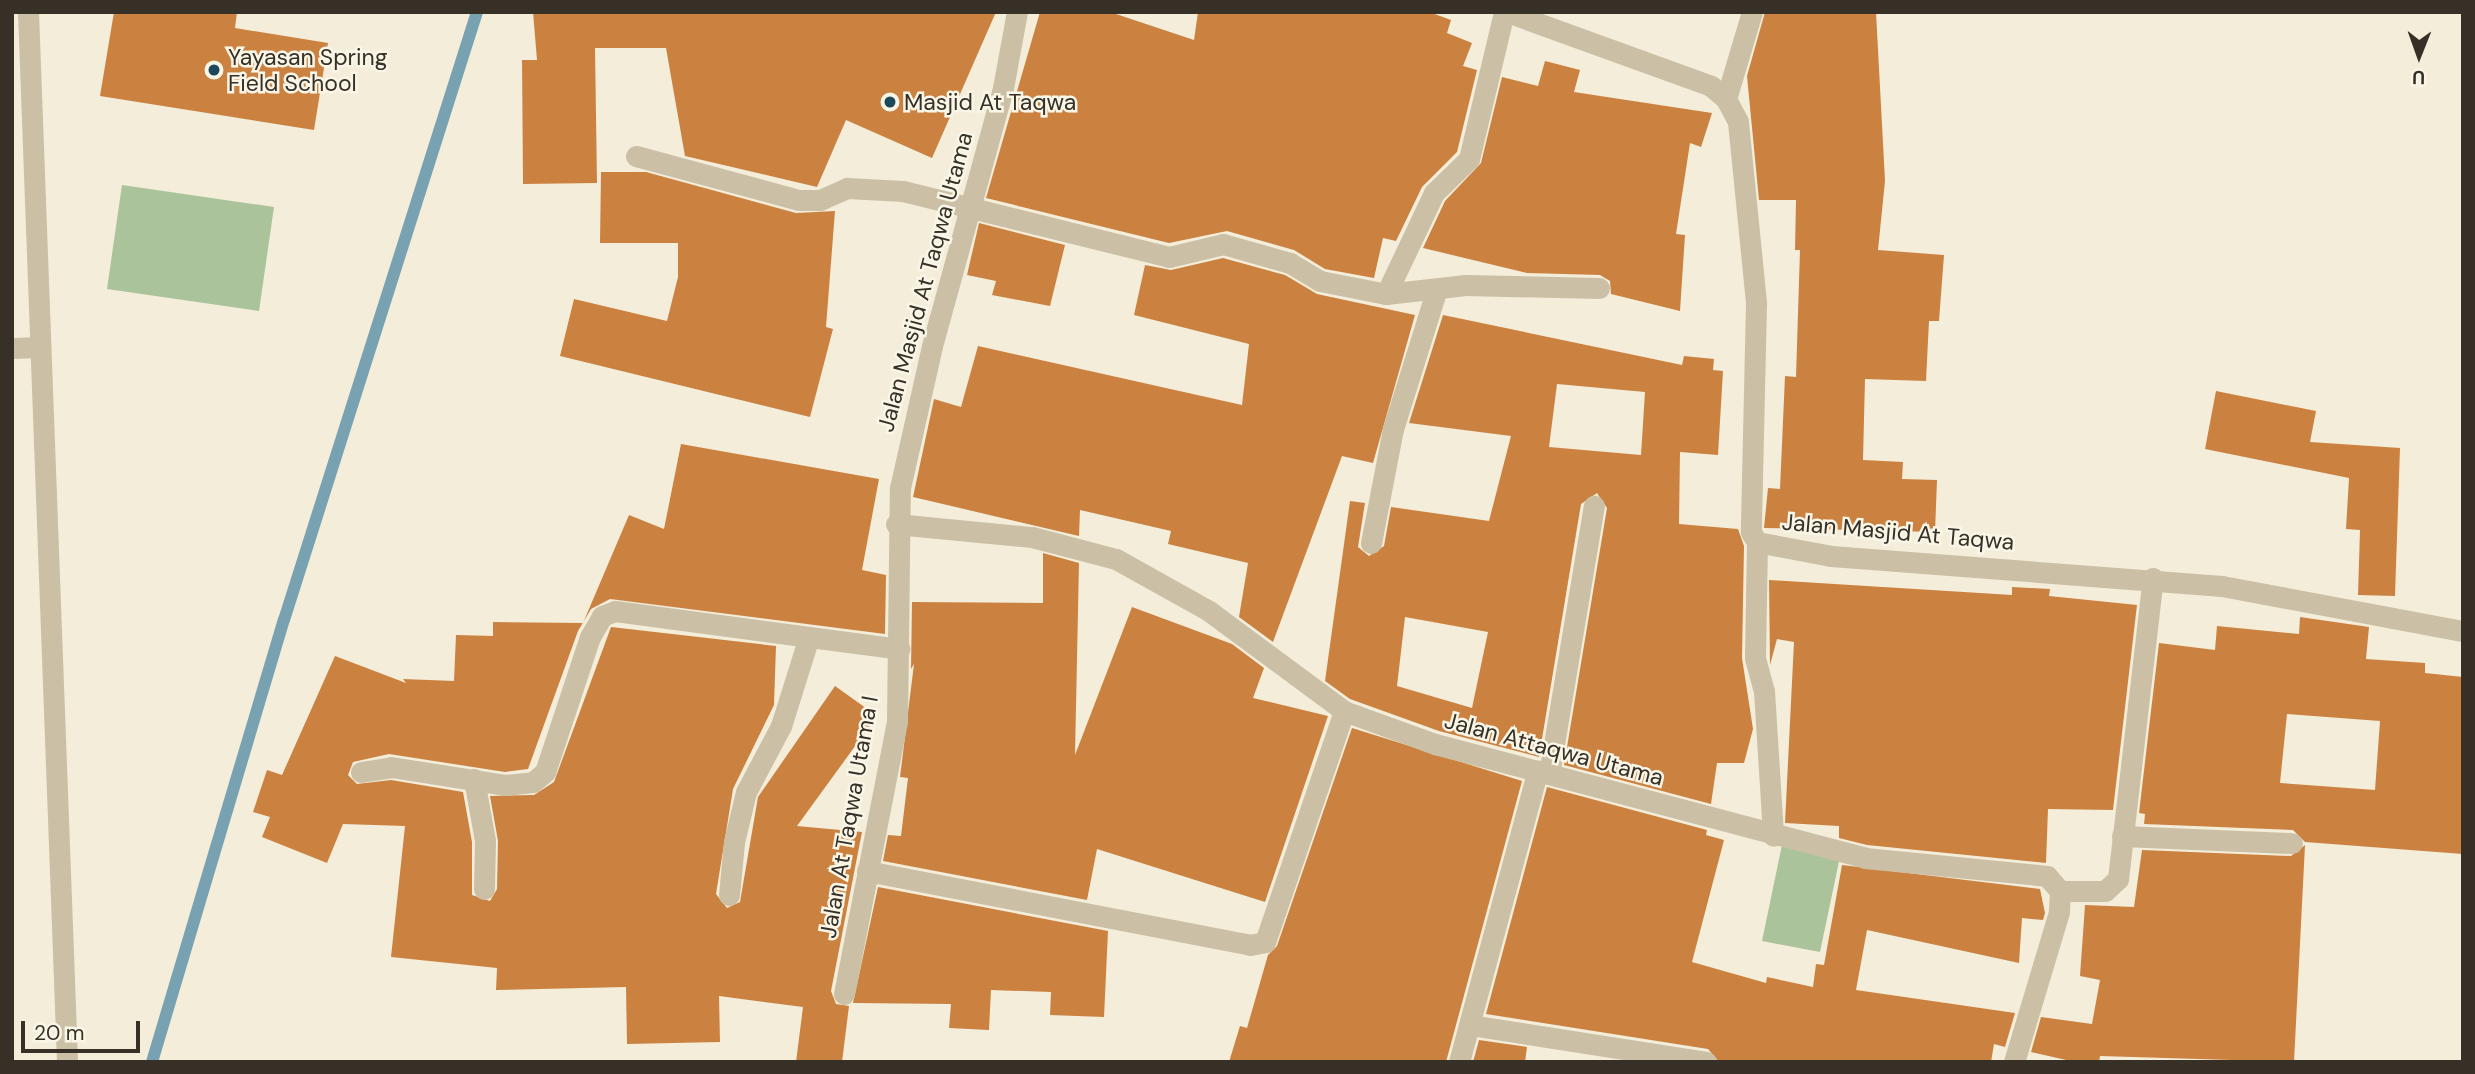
<!DOCTYPE html>
<html>
<head>
<meta charset="utf-8">
<style>
  body { margin:0 }
  #map { position:relative; width:2475px; height:1074px; overflow:hidden; background:#f3edda; font-family:"DM Sans",sans-serif }
  div>[style] { position:absolute }
  [style*='--x'] { left:calc(var(--x)*1px); top:calc(var(--y)*1px); width:calc(var(--w)*1px); rotate:calc(var(--a)*1deg) }
  .green>* { inset:0; background:#abc39a }
  .stream>* { height:12px; margin:-6px; padding:0 6px; transform-origin:6px; border-radius:6px; background:#78a2b1 }
  .building>* { inset:0; background:#cb8240 }
  .minor>* { height:21px; margin:-10.5px; padding:0 10.5px; transform-origin:10.5px; border-radius:10.5px; background:#cbc0a6 }
  .dots>* { width:19px; height:19px; translate:-50% -50%; box-sizing:border-box; border:4px solid #faf6e7; border-radius:50% }
  span { translate:-50% -50%; white-space:nowrap; text-align:center; line-height:1.15; -webkit-text-stroke:5px #faf6e7; paint-order:stroke }
  .poi-label { font-size:23px; color:#373027 }
  .left { translate:0 -50%; text-align:left }
  .street-label { font-size:23px; color:#373027 }
  .frame { position:absolute; inset:0; border:14px solid #373027; pointer-events:none }
  .north { position:absolute; left:2384px; top:21px; width:70px; height:70px; -webkit-text-stroke:5px #faf6e7; paint-order:stroke; rotate:181deg; font-size:19px; font-weight:700; line-height:28px; text-align:center; color:#373027 }
  .north::after { content:''; display:block; margin:auto; width:24px; height:32px; background:#373027; clip-path:polygon(50% 0,100% 100%,50% 72%,0 100%) }
  .scale { position:absolute; left:21px; top:1021px; width:119px; height:32px; box-sizing:border-box; border:4px solid #373027; border-top:0; padding-left:9px; font-size:21px; line-height:24px; white-space:nowrap; color:#373027; -webkit-text-stroke:5px #faf6e7; paint-order:stroke }
</style>
</head>
<body>
<div id="map">
  <div class="green">
    <i style="clip-path:polygon(122px 185px,274px 207px,259px 311px,107px 289px)"></i>
    <i style="clip-path:polygon(1783px 840px,1841px 852px,1820px 952px,1762px 941px)"></i>
  </div>
  <div class="stream">
    <i style="--x:152;--y:1062;--w:461;--a:-73.4"></i>
    <i style="--x:284;--y:620;--w:638;--a:-72.39"></i>
  </div>
  <div class="building">
    <i style="clip-path:polygon(114px 12px,237px 12px,235px 28px,328px 43px,314px 130px,100px 96px)"></i>
    <i style="clip-path:polygon(533px 12px,996px 12px,932px 158px,846px 120px,817px 187px,685px 156px,666px 48px,595px 48px,597px 183px,523px 184px,522px 60px,537px 60px)"></i>
    <i style="clip-path:polygon(1040px 12px,1110px 12px,1194px 40px,1198px 12px,1429px 12px,1451px 20px,1447px 33px,1472px 43px,1463px 66px,1477px 70px,1457px 152px,1422px 187px,1396px 241px,1383px 238px,1374px 278px,1325px 269px,1294px 250px,1227px 231px,1169px 243px,986px 198px)"></i>
    <i style="clip-path:polygon(1765px 12px,1876px 12px,1885px 181px,1878px 250px,1944px 255px,1939px 321px,1929px 321px,1926px 381px,1865px 379px,1863px 460px,1903px 462px,1902px 479px,1937px 480px,1935px 532px,1764px 528px,1768px 488px,1780px 489px,1785px 376px,1796px 377px,1800px 250px,1795px 250px,1796px 200px,1759px 200px,1747px 76px)"></i>
    <i style="clip-path:polygon(1545px 61px,1580px 70px,1574px 92px,1712px 113px,1701px 147px,1690px 143px,1676px 234px,1685px 235px,1680px 311px,1611px 294px,1610px 281px,1600px 275px,1527px 273px,1423px 248px,1445px 201px,1481px 163px,1502px 77px,1538px 86px)"></i>
    <i style="clip-path:polygon(601px 172px,646px 172px,796px 213px,835px 211px,826px 327px,833px 329px,810px 417px,560px 356px,574px 299px,667px 321px,678px 277px,678px 243px,600px 243px)"></i>
    <i style="clip-path:polygon(979px 223px,1065px 245px,1050px 306px,992px 295px,996px 281px,967px 275px)"></i>
    <i style="clip-path:polygon(1223px 258px,1285px 275px,1317px 294px,1415px 315px,1373px 463px,1342px 456px,1273px 642px,1239px 617px,1248px 563px,1168px 544px,1171px 531px,1080px 510px,1079px 536px,913px 497px,934px 399px,961px 407px,978px 346px,1242px 405px,1249px 344px,1134px 315px,1145px 265px,1171px 270px)"></i>
    <i style="clip-path:polygon(evenodd,1443px 315px,1682px 365px,1684px 356px,1714px 359px,1713px 370px,1723px 371px,1718px 455px,1680px 452px,1679px 524px,1738px 529px,1744px 546px,1742px 658px,1753px 729px,1744px 763px,1717px 763px,1711px 804px,1564px 765px,1607px 508px,1597px 493px,1581px 504px,1539px 757px,1439px 731px,1350px 699px,1325px 681px,1350px 501px,1365px 503px,1358px 547px,1369px 556px,1384px 546px,1391px 507px,1489px 521px,1511px 436px,1409px 423px,1443px 315px,1557px 384px,1645px 392px,1641px 455px,1549px 447px,1557px 384px,1443px 315px,1405px 617px,1488px 632px,1472px 708px,1397px 686px,1405px 617px)"></i>
    <i style="clip-path:polygon(2216px 391px,2316px 411px,2310px 442px,2400px 448px,2395px 596px,2358px 595px,2360px 530px,2346px 529px,2349px 478px,2205px 449px)"></i>
    <i style="clip-path:polygon(681px 444px,879px 479px,862px 570px,886px 575px,885px 634px,610px 599px,591px 609px,578px 631px,528px 769px,505px 772px,389px 754px,353px 762px,348px 775px,357px 784px,391px 780px,463px 792px,472px 842px,472px 895px,490px 901px,497px 889px,498px 841px,490px 796px,534px 795px,554px 782px,611px 627px,776px 646px,774px 705px,733px 789px,716px 894px,727px 908px,740px 902px,758px 797px,835px 686px,877px 716px,797px 826px,862px 832px,831px 991px,836px 1004px,849px 1006px,842px 1062px,796px 1062px,803px 1007px,719px 996px,720px 1042px,627px 1044px,626px 987px,496px 990px,497px 968px,391px 957px,405px 826px,343px 824px,327px 863px,262px 837px,270px 817px,253px 812px,267px 770px,282px 775px,335px 656px,406px 683px,403px 679px,454px 681px,456px 635px,493px 636px,493px 622px,583px 623px,629px 515px,664px 529px)"></i>
    <i style="clip-path:polygon(1043px 553px,1079px 563px,1075px 755px,1132px 607px,1232px 644px,1264px 668px,1253px 698px,1328px 716px,1265px 902px,1097px 849px,1087px 900px,883px 861px,888px 835px,901px 836px,908px 778px,900px 777px,914px 664px,911px 669px,912px 602px,1043px 603px)"></i>
    <i style="clip-path:polygon(1769px 580px,2012px 595px,2012px 587px,2050px 589px,2049px 596px,2137px 605px,2113px 810px,2048px 809px,2046px 863px,1867px 845px,1839px 838px,1839px 826px,1785px 823px,1794px 642px,1777px 639px,1770px 665px)"></i>
    <i style="clip-path:polygon(evenodd,2300px 617px,2369px 627px,2366px 659px,2425px 663px,2425px 673px,2463px 677px,2463px 854px,2305px 842px,2293px 830px,2144px 824px,2145px 814px,2139px 813px,2159px 643px,2215px 650px,2217px 626px,2299px 634px,2300px 617px,2287px 714px,2380px 721px,2375px 790px,2280px 783px,2287px 714px)"></i>
    <i style="clip-path:polygon(1352px 728px,1522px 781px,1446px 1062px,1229px 1062px,1240px 1026px,1247px 1028px,1268px 955px,1277px 946px)"></i>
    <i style="clip-path:polygon(1547px 787px,1707px 830px,1706px 835px,1724px 840px,1692px 962px,1766px 983px,1767px 977px,1813px 987px,1816px 964px,1824px 965px,1842px 865px,2040px 889px,2045px 913px,2043px 920px,2022px 918px,2019px 963px,1867px 930px,1856px 990px,2015px 1013px,2005px 1047px,1994px 1044px,1991px 1062px,1719px 1062px,1708px 1049px,1486px 1014px)"></i>
    <i style="clip-path:polygon(2305px 845px,2294px 1062px,2100px 1056px,2099px 1062px,2075px 1062px,2031px 1052px,2041px 1017px,2092px 1024px,2100px 980px,2080px 976px,2085px 905px,2134px 907px,2142px 850px,2291px 856px)"></i>
    <i style="clip-path:polygon(878px 887px,1108px 931px,1104px 1017px,1050px 1015px,1051px 992px,991px 990px,989px 1030px,949px 1028px,951px 1004px,853px 1003px)"></i>
    <i style="clip-path:polygon(1479px 1040px,1527px 1047px,1525px 1062px,1473px 1062px)"></i>
  </div>
  <div class="minor">
    <i style="--x:28;--y:12;--w:1051;--a:87.87"></i>
    <i style="--x:1507;--y:12;--w:217;--a:19.9"></i>
    <i style="--x:1711;--y:86;--w:20;--a:41"></i>
    <i style="--x:1726;--y:99;--w:26;--a:62"></i>
    <i style="--x:1738;--y:122;--w:182;--a:84.3"></i>
    <i style="--x:1756;--y:303;--w:229;--a:91.3"></i>
    <i style="--x:1751;--y:532;--w:12;--a:59"></i>
    <i style="--x:1757;--y:542;--w:75;--a:10.7"></i>
    <i style="--x:1831;--y:556;--w:392;--a:4.4"></i>
    <i style="--x:2222;--y:586;--w:245;--a:10.6"></i>
    <i style="--x:1726;--y:99;--w:91;--a:-73.4"></i>
    <i style="--x:636;--y:156;--w:169;--a:15.1"></i>
    <i style="--x:799;--y:200;--w:21;--a:0"></i>
    <i style="--x:820;--y:200;--w:30;--a:-24"></i>
    <i style="--x:847;--y:188;--w:56;--a:3.1"></i>
    <i style="--x:903;--y:191;--w:274;--a:13.9"></i>
    <i style="--x:1169;--y:257;--w:56;--a:-13.5"></i>
    <i style="--x:1223;--y:244;--w:70;--a:15.8"></i>
    <i style="--x:1290;--y:263;--w:35;--a:31"></i>
    <i style="--x:1320;--y:281;--w:67;--a:11.1"></i>
    <i style="--x:1386;--y:294;--w:80;--a:-6.5"></i>
    <i style="--x:1465;--y:285;--w:134;--a:1.3"></i>
    <i style="--x:1386;--y:294;--w:112;--a:-64.6"></i>
    <i style="--x:1434;--y:193;--w:49;--a:-44.2"></i>
    <i style="--x:1469;--y:159;--w:151;--a:-76.6"></i>
    <i style="--x:12;--y:348;--w:27;--a:-2"></i>
    <i style="--x:896;--y:524;--w:137;--a:5.5"></i>
    <i style="--x:1032;--y:537;--w:87;--a:14.7"></i>
    <i style="--x:1116;--y:559;--w:107;--a:29.2"></i>
    <i style="--x:1209;--y:611;--w:168;--a:36.5"></i>
    <i style="--x:1344;--y:711;--w:97;--a:19.9"></i>
    <i style="--x:1435;--y:744;--w:445;--a:14.8"></i>
    <i style="--x:1865;--y:858;--w:183;--a:5.6"></i>
    <i style="--x:2047;--y:876;--w:20;--a:49"></i>
    <i style="--x:2060;--y:891;--w:21;--a:93"></i>
    <i style="--x:2059;--y:912;--w:157;--a:106.7"></i>
    <i style="--x:1757;--y:542;--w:116;--a:91"></i>
    <i style="--x:1755;--y:658;--w:34;--a:75"></i>
    <i style="--x:1764;--y:691;--w:145;--a:86.4"></i>
    <i style="--x:1371;--y:543;--w:116;--a:-79.1"></i>
    <i style="--x:1393;--y:429;--w:147;--a:-72.6"></i>
    <i style="--x:361;--y:772;--w:30;--a:-9"></i>
    <i style="--x:391;--y:767;--w:115;--a:9"></i>
    <i style="--x:505;--y:785;--w:28;--a:-6"></i>
    <i style="--x:533;--y:782;--w:16;--a:-40"></i>
    <i style="--x:545;--y:772;--w:142;--a:-71.6"></i>
    <i style="--x:590;--y:637;--w:24;--a:-60"></i>
    <i style="--x:602;--y:616;--w:14;--a:-21"></i>
    <i style="--x:615;--y:611;--w:287;--a:7.6"></i>
    <i style="--x:1549;--y:774;--w:272;--a:-80.5"></i>
    <i style="--x:474;--y:779;--w:63;--a:79.9"></i>
    <i style="--x:485;--y:841;--w:48;--a:91.2"></i>
    <i style="--x:2122;--y:836;--w:170;--a:2.4"></i>
    <i style="--x:867;--y:871;--w:390;--a:10.9"></i>
    <i style="--x:1250;--y:945;--w:15;--a:-11"></i>
    <i style="--x:1265;--y:942;--w:244;--a:-71.1"></i>
    <i style="--x:2060;--y:891;--w:45;--a:0"></i>
    <i style="--x:2105;--y:891;--w:18;--a:-43"></i>
    <i style="--x:2118;--y:879;--w:303;--a:-83.4"></i>
    <i style="--x:729;--y:895;--w:53;--a:-84.6"></i>
    <i style="--x:734;--y:842;--w:51;--a:-76.5"></i>
    <i style="--x:746;--y:792;--w:75;--a:-62.1"></i>
    <i style="--x:781;--y:726;--w:90;--a:-72.6"></i>
    <i style="--x:844;--y:994;--w:277;--a:-79"></i>
    <i style="--x:897;--y:722;--w:234;--a:-89.3"></i>
    <i style="--x:900;--y:488;--w:146;--a:-77.3"></i>
    <i style="--x:932;--y:346;--w:268;--a:-74.6"></i>
    <i style="--x:1003;--y:88;--w:77;--a:-79.6"></i>
    <i style="--x:1470;--y:1025;--w:239;--a:8.9"></i>
    <i style="--x:1459;--y:1062;--w:302;--a:-74.9"></i>
  </div>
  <div class="dots">
    <i style="left:214px;top:70px;background:#1b485a"></i>
    <i style="left:890px;top:102px;background:#1b485a"></i>
  </div>
  <div class="poi-label">
    <span class="left" style="left:228px;top:70px">Yayasan Spring<br>Field School</span>
    <span class="left" style="left:904px;top:102px">Masjid At Taqwa</span>
  </div>
  <div class="street-label">
    <span style="left:925px;top:282px;rotate:-75deg">Jalan Masjid At Taqwa Utama</span>
    <span style="left:1898px;top:532px;rotate:5deg">Jalan Masjid At Taqwa</span>
    <span style="left:1554px;top:749px;rotate:15deg">Jalan Attaqwa Utama</span>
    <span style="left:849px;top:817px;rotate:-80deg">Jalan At Taqwa Utama I</span>
  </div>
  <div class="frame"></div>
  <div class="north">U</div>
  <div class="scale">20 m</div>
</div>
</body>
</html>
